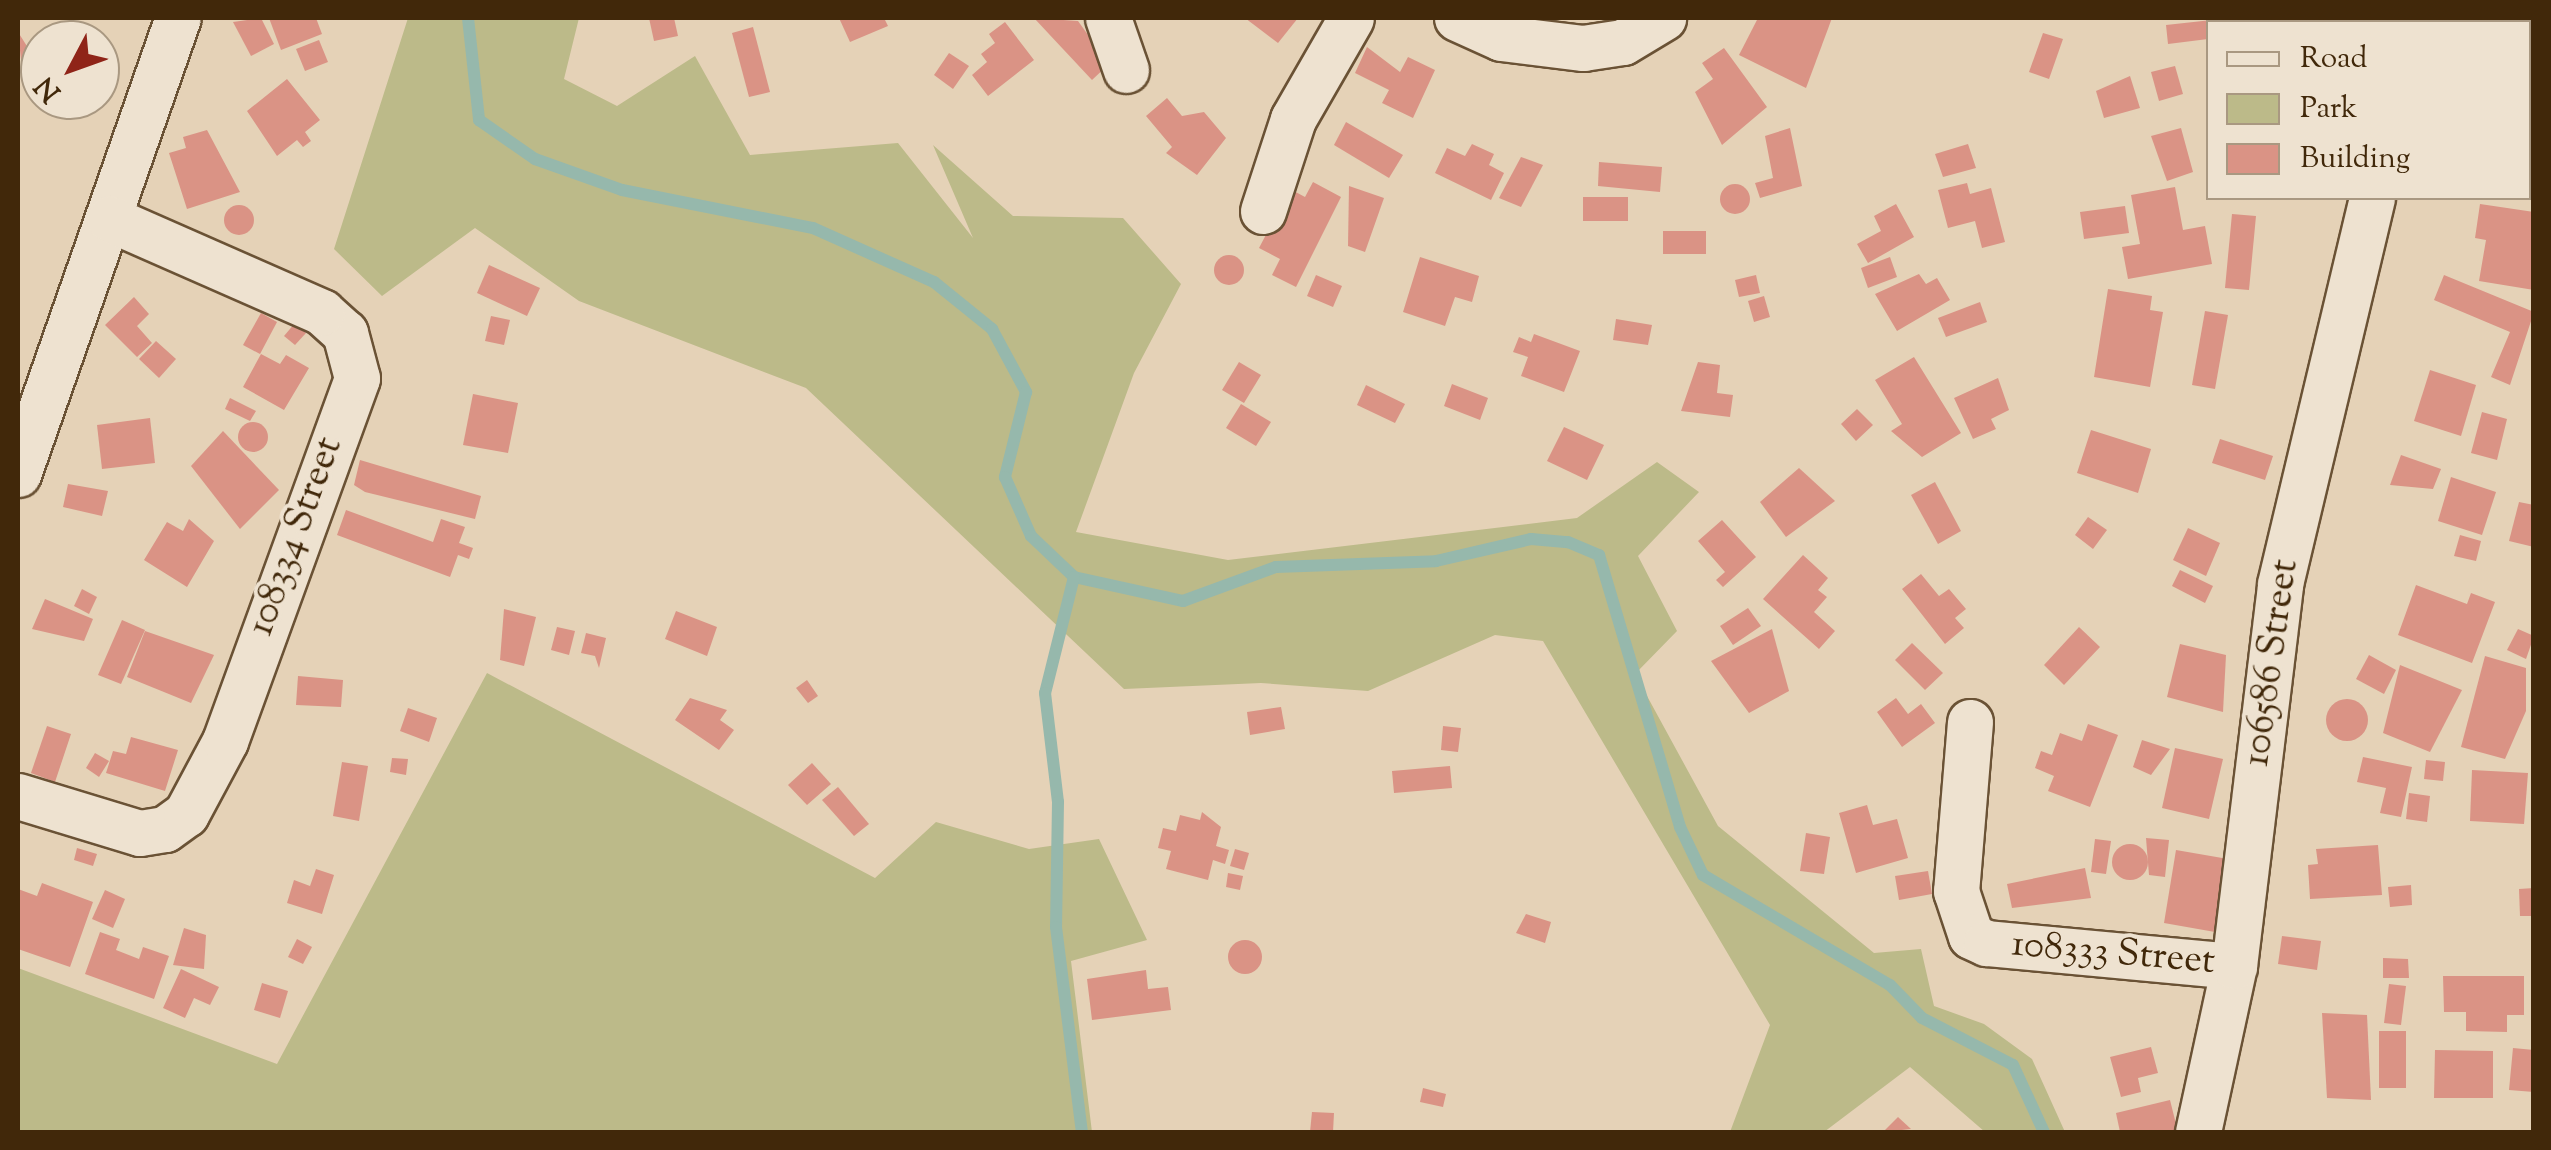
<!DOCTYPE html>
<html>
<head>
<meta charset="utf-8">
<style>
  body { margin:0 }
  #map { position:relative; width:2551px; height:1150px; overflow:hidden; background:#e5d2b7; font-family:"Sorts Mill Goudy",serif }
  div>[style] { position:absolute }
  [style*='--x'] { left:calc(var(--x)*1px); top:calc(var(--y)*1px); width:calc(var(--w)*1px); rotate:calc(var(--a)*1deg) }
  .green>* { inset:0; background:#bcba89 }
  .stream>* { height:12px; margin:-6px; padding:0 6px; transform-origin:6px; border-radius:6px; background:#96b8ac }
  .building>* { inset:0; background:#da9385 }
  .round { border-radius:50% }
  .roads { filter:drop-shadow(2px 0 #6a5235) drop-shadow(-2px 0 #6a5235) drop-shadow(0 2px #6a5235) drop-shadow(0 -2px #6a5235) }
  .minor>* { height:45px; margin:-22.5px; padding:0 22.5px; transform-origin:22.5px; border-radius:22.5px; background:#eee2d0 }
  span { translate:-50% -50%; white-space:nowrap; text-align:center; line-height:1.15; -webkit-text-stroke:8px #eee2d0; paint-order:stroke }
  .street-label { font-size:38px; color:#41280a }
  .frame { position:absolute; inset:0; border:20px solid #41280a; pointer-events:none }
  .legend { position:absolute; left:2206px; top:20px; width:325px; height:180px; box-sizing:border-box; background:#eee2d0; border:2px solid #a99881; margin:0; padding:12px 18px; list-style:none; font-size:30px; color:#41280a }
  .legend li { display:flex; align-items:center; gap:20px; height:50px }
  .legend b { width:50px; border:2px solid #a99881 }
  .north { position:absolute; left:20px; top:20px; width:100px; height:100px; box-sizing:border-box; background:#eee2d0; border:2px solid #a99881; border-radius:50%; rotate:229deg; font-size:28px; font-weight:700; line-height:40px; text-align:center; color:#41280a }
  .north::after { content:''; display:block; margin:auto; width:35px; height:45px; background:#8f2418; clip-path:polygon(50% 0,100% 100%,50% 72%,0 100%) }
</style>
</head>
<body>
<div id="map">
  <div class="green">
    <i style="clip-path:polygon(408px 18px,579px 18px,564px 79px,617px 106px,695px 56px,750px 155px,898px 143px,973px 238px,933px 145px,1013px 216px,1123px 218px,1181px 284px,1134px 373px,1076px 532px,1228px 560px,1577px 518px,1657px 462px,1699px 492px,1638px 556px,1677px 631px,1635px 674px,1718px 826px,1874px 953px,1921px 949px,1934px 1006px,1984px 1024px,2032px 1059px,2065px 1132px,1985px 1132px,1910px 1067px,1824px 1132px,1730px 1132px,1770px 1025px,1543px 641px,1495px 635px,1368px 691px,1261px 683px,1124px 689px,806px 388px,579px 301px,475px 228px,382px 296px,334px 249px)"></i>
    <i style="clip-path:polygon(487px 673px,875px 878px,936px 822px,1029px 849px,1099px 839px,1147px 940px,1071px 961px,1092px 1132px,18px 1132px,18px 968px,277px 1064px)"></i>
  </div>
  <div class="stream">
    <i style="--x:468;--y:18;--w:103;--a:83.8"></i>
    <i style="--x:479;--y:120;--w:68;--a:34.9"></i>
    <i style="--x:535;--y:159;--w:92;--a:19.6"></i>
    <i style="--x:622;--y:190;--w:195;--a:11.3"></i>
    <i style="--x:813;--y:228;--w:133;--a:24.1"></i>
    <i style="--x:934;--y:282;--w:75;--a:39"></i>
    <i style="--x:992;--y:329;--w:72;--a:61.6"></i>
    <i style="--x:1026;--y:392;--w:88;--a:103.9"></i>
    <i style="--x:1005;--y:477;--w:64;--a:66.2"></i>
    <i style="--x:1031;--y:536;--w:59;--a:43.6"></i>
    <i style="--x:1074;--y:577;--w:112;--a:12.4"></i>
    <i style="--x:1183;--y:601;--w:99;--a:-20.1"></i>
    <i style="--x:1276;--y:567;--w:160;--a:-2.1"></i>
    <i style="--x:1436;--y:561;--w:98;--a:-13"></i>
    <i style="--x:1531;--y:539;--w:37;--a:5"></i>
    <i style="--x:1568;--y:542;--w:34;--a:23"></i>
    <i style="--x:1599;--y:555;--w:284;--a:73.4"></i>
    <i style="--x:1680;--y:827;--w:53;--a:64.4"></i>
    <i style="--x:1703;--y:875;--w:217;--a:30.5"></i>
    <i style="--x:1890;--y:985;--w:46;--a:45.9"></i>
    <i style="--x:1922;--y:1018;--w:102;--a:27.3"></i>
    <i style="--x:2013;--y:1065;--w:74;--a:65.2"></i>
    <i style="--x:1074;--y:577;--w:120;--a:104"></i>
    <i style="--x:1045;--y:693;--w:110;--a:83.2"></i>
    <i style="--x:1058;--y:802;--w:125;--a:90.9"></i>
    <i style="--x:1056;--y:927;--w:207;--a:82.8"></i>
  </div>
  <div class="building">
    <i style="clip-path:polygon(261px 18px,274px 44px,251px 56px,233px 22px)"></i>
    <i style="clip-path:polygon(269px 18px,316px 18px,322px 34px,281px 50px)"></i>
    <i style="clip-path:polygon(649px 18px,674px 18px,678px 36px,654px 41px)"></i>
    <i style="clip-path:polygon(839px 18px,884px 18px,888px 26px,850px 42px)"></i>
    <i style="clip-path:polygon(1034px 18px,1078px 21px,1109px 64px,1092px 80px)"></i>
    <i style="clip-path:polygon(1245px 18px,1298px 18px,1278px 43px)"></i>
    <i style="clip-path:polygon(1758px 18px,1832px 18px,1806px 88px,1739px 55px)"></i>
    <i style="clip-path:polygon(2230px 18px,2208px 22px,2208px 39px,2168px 44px,2166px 25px)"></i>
    <i style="clip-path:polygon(2279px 18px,2323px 18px,2278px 22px)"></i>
    <i style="clip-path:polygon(1005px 22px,1034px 60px,988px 96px,972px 75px,987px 62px,981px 54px,995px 43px,989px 34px)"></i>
    <i style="clip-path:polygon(753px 27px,770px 92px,749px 97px,732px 33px)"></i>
    <i style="clip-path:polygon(18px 32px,30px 51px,40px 45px,40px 76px,24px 87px)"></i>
    <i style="clip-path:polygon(2043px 33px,2063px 39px,2049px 79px,2029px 72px)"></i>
    <i style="clip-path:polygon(319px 40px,328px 62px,305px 71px,296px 49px)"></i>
    <i style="clip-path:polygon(1367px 47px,1400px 72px,1408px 57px,1435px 70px,1413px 118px,1382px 103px,1389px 90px,1355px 73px)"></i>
    <i style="clip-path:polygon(1724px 48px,1767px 107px,1722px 145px,1695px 92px,1713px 79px,1702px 63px)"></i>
    <i style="clip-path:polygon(949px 53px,969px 66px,953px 89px,934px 75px)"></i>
    <i style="clip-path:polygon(2175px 66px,2183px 94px,2159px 101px,2151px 72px)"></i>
    <i style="clip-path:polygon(2130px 76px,2140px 108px,2104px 118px,2096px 91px)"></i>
    <i style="clip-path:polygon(287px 79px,320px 120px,305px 132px,311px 141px,303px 147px,297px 140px,277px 156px,247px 111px)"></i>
    <i style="clip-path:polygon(1167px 98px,1182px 116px,1204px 112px,1226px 138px,1197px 175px,1166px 153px,1172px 147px,1146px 116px)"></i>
    <i style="clip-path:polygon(1346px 122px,1403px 155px,1389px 178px,1334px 145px)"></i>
    <i style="clip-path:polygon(1790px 128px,1802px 186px,1760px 198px,1755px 183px,1773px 178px,1765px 136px)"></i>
    <i style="clip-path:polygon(2181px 128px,2193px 172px,2167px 181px,2151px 136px)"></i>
    <i style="clip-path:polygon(207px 130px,240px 192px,187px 209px,169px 153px,186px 148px,183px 137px)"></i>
    <i style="clip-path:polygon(1472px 144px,1494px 154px,1489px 165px,1504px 173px,1491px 200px,1435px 173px,1447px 148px,1465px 156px)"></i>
    <i style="clip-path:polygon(1968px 144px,1976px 168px,1943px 177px,1935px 154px)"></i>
    <i style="clip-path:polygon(1521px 157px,1543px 165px,1521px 207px,1499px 198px)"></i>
    <i style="clip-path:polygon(1599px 162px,1662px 167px,1660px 192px,1598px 186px)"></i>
    <i style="clip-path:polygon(1313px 182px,1341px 197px,1296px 287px,1272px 275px,1280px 259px,1259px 248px,1290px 189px,1305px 197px)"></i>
    <i style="clip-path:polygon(1967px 183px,1970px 194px,1991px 188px,2005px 242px,1982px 248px,1975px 221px,1948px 228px,1938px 190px)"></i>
    <i class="round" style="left:1720px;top:184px;width:30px;height:30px"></i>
    <i style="clip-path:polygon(1349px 186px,1384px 198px,1365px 252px,1348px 246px)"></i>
    <i style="clip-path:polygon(2175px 187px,2183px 230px,2205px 226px,2212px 264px,2128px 279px,2122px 247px,2140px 244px,2131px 195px)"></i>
    <i style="clip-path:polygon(1583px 197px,1628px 197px,1628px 221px,1583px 221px)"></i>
    <i style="clip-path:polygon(1896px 204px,1914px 237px,1868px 263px,1857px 244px,1881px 231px,1874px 216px)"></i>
    <i style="clip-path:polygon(2480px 204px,2534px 212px,2534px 290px,2479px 281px,2486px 240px,2475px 238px)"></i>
    <i class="round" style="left:224px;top:205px;width:30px;height:30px"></i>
    <i style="clip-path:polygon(2125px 206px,2129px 233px,2084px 239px,2080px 212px)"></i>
    <i style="clip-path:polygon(2232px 214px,2256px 216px,2249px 290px,2225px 288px)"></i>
    <i style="clip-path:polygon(1663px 231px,1706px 231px,1706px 254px,1663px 254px)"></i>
    <i class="round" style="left:1214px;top:255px;width:30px;height:30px"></i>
    <i style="clip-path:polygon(1420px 257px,1479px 276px,1472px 302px,1455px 297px,1445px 326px,1403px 312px)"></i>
    <i style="clip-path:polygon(1890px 257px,1897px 277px,1868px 288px,1861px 268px)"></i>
    <i style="clip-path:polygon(489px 265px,540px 288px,527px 316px,477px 293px)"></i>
    <i style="clip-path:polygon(1919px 274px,1926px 284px,1937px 278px,1950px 300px,1897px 331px,1875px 294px)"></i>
    <i style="clip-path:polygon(1316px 275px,1342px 286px,1333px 307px,1307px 296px)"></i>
    <i style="clip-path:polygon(1756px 275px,1760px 293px,1739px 297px,1735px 280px)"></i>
    <i style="clip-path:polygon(2444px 275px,2534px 312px,2510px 385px,2491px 377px,2510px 332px,2434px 300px)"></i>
    <i style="clip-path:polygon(2108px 289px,2152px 296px,2150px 310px,2163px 312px,2150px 387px,2094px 377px)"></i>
    <i style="clip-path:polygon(1764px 296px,1770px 317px,1754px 322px,1748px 301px)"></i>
    <i style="clip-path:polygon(134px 297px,149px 314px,137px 326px,152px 343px,137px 357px,105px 325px)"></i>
    <i style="clip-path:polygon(1980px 302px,1987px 322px,1946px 337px,1938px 318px)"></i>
    <i style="clip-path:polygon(2205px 311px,2228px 315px,2215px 389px,2192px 385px)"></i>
    <i style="clip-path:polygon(261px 313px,277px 322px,260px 354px,243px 345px)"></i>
    <i style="clip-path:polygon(491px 316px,510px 320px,504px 345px,485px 341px)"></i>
    <i style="clip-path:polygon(1616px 319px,1652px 325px,1648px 345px,1613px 340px)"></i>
    <i style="clip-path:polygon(295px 323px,306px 333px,295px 345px,284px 336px)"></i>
    <i style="clip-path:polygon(1534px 334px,1580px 351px,1564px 392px,1521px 376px,1528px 357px,1513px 352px,1519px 337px,1531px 342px)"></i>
    <i style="clip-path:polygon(156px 341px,176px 359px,159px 378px,139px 359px)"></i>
    <i style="clip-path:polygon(261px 354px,280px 364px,286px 355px,309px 368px,284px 410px,243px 387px)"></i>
    <i style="clip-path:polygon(1914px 357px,1961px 433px,1922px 457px,1891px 431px,1902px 424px,1875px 380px)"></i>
    <i style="clip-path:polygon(1239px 362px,1261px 375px,1244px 403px,1222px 390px)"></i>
    <i style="clip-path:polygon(1698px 362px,1720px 365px,1717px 393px,1733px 395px,1730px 417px,1681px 411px)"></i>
    <i style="clip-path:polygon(2430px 370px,2476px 385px,2461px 436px,2414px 421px)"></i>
    <i style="clip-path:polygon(1998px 378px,2009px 410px,1991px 419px,1996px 429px,1973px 439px,1954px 398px)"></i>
    <i style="clip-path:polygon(1452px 384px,1488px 398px,1480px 420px,1444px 406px)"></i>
    <i style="clip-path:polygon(1366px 385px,1405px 404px,1395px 423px,1357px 405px)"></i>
    <i style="clip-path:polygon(473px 394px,518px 403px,508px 453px,463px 445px)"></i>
    <i style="clip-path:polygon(230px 398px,256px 411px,250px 421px,225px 409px)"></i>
    <i style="clip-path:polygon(1241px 404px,1271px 422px,1256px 446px,1226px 428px)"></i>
    <i style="clip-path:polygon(1857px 409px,1873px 425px,1856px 441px,1841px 424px)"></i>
    <i style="clip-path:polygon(2482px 412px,2507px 419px,2497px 460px,2471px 453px)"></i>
    <i style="clip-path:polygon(150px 418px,155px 463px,102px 469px,97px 425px)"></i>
    <i class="round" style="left:238px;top:422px;width:30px;height:30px"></i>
    <i style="clip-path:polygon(1564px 427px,1604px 445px,1587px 480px,1547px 461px)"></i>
    <i style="clip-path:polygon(2091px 430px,2151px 449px,2138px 493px,2077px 473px)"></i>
    <i style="clip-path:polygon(223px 431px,279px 490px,240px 529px,191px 466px)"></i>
    <i style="clip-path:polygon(2220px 439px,2273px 456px,2265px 480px,2212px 463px)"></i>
    <i style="clip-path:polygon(2401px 455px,2441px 469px,2433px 489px,2390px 485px)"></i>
    <i style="clip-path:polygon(360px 460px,481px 496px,475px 519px,365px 492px,354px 485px)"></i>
    <i style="clip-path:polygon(1799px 468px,1835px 501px,1786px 537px,1760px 502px)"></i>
    <i style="clip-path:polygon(2451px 477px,2496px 492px,2482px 535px,2438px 521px)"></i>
    <i style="clip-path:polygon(1935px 482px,1961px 531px,1938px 544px,1911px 495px)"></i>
    <i style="clip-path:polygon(68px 484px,108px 491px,102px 516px,63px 507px)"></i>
    <i style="clip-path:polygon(2519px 502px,2534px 505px,2534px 547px,2509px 541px)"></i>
    <i style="clip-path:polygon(346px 510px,433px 542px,441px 519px,465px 527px,459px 543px,473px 548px,469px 559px,458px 555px,450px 577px,337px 535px)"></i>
    <i style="clip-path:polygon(2088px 517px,2107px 530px,2093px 549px,2075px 535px)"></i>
    <i style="clip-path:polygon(189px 519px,214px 541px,187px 587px,144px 560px,167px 522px,183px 531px)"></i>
    <i style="clip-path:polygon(1722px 520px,1756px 557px,1723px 587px,1716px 580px,1725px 572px,1698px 541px)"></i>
    <i style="clip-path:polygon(2188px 528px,2220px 543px,2206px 576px,2173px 560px)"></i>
    <i style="clip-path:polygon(2460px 535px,2481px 541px,2476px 561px,2454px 556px)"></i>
    <i style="clip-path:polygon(1803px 555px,1828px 578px,1818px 590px,1827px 597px,1814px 612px,1835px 631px,1819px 649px,1763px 599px)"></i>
    <i style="clip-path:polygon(2180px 570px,2213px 586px,2205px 603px,2172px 586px)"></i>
    <i style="clip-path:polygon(1921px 574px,1939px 596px,1949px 589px,1966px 609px,1955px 618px,1964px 628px,1945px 644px,1902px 589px)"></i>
    <i style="clip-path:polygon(2416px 585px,2467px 604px,2471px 593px,2495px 602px,2472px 663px,2398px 635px)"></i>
    <i style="clip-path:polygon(82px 589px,97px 597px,89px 614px,74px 606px)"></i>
    <i style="clip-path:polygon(45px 599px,93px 619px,84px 641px,32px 629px)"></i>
    <i style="clip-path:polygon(1748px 608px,1761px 626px,1733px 645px,1720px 626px)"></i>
    <i style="clip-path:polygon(504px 609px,536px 617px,524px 666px,500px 660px)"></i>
    <i style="clip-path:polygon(676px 611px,717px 627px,707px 656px,665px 639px)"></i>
    <i style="clip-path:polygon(122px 620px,145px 630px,121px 684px,98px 675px)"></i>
    <i style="clip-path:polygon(557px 627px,575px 631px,569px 655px,551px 650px)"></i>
    <i style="clip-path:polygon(2079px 627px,2100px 647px,2064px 685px,2044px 665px)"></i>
    <i style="clip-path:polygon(1772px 629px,1789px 691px,1749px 713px,1711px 661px)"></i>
    <i style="clip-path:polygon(2518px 629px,2534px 636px,2526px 659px,2507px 650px)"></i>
    <i style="clip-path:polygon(145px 631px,214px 655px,191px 703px,127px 677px)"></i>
    <i style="clip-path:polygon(586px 633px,606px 638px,599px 668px,595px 656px,581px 653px)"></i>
    <i style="clip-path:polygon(1912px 643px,1943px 673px,1925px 690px,1895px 660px)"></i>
    <i style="clip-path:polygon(2180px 644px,2226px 655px,2223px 712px,2167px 697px)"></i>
    <i style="clip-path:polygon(2369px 655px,2396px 670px,2384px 694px,2356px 679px)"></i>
    <i style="clip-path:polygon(2485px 656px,2526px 668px,2526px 711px,2505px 759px,2461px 747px)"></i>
    <i style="clip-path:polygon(2400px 665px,2462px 690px,2430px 752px,2383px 733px)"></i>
    <i style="clip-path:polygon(298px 676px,343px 680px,341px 707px,296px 705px)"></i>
    <i style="clip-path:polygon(807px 680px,818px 696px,808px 703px,796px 688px)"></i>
    <i style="clip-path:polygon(690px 698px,727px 710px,720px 720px,734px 730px,719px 750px,675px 720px)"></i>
    <i style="clip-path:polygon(1896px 698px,1908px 714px,1921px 704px,1935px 723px,1902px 747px,1877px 712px)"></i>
    <i class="round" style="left:2326px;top:699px;width:42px;height:42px"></i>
    <i style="clip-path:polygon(1281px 707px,1285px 729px,1250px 735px,1247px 712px)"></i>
    <i style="clip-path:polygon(408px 708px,437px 718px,429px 742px,400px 731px)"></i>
    <i style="clip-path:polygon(2088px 724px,2118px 735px,2090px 807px,2048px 791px,2054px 776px,2035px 768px,2041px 751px,2052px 755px,2060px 733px,2082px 741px)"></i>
    <i style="clip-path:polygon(47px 726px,71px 734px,55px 782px,31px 773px)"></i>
    <i style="clip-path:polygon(1443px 726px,1461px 728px,1458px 752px,1441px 750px)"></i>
    <i style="clip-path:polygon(131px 737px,178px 750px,165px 791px,106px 773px,113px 751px,126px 754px)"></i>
    <i style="clip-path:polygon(2142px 740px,2170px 749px,2151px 775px,2133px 767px)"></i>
    <i style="clip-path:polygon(2175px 748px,2223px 759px,2209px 819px,2162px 808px)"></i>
    <i style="clip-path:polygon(95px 753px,109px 761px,99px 777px,86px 768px)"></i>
    <i style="clip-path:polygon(2363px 757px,2412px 767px,2401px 817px,2380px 813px,2386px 788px,2357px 782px)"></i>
    <i style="clip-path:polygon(392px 758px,408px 759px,406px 775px,390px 772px)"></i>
    <i style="clip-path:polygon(2426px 760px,2445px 762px,2443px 781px,2424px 779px)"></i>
    <i style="clip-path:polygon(342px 762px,368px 766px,359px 821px,333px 816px)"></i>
    <i style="clip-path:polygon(812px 763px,831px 784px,807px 805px,788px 785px)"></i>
    <i style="clip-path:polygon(1450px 766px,1452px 788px,1394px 793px,1392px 771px)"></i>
    <i style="clip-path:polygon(2472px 770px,2528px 773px,2524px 824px,2470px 821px)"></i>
    <i style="clip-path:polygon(838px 787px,869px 824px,854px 836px,822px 800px)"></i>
    <i style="clip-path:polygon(2409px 793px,2430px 796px,2427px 822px,2406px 819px)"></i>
    <i style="clip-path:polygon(1867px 805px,1873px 825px,1897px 819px,1908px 858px,1856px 873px,1839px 813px)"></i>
    <i style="clip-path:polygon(1202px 812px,1221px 827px,1216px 846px,1229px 850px,1225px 864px,1213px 860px,1208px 880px,1166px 869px,1171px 851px,1158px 848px,1163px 828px,1176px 831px,1180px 815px,1200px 820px)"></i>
    <i style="clip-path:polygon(1806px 833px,1830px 837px,1824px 874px,1800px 871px)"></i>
    <i style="clip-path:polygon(2146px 838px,2169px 840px,2165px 877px,2149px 875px)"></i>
    <i style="clip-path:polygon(2095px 839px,2111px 841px,2106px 874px,2091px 872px)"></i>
    <i class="round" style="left:2112px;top:844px;width:36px;height:36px"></i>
    <i style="clip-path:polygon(2378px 845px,2382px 895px,2310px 899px,2308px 865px,2318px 864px,2316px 849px)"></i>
    <i style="clip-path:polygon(77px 848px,97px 854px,93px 866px,74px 860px)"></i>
    <i style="clip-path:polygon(1235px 849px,1249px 853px,1244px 870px,1230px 866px)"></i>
    <i style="clip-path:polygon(2176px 850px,2228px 859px,2215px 932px,2164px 923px)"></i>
    <i style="clip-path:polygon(2085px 868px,2091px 898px,2012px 908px,2007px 884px)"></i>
    <i style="clip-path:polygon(316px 869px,334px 875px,322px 914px,287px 903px,294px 880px,310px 886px)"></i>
    <i style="clip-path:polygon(1928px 871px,1932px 894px,1899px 900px,1895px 876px)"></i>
    <i style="clip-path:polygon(1228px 873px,1243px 876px,1240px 890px,1226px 887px)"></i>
    <i style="clip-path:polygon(42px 883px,93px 902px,70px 967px,18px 949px,18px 889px,37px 896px)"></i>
    <i style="clip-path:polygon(2411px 885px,2412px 905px,2390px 907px,2388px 887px)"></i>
    <i style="clip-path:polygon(2534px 888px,2534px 916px,2520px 916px,2519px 889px)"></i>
    <i style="clip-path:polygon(105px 890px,125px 899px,113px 928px,92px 919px)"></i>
    <i style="clip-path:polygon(1526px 914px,1551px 922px,1545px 943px,1516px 933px)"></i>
    <i style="clip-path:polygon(184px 928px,206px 935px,204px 969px,173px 965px)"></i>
    <i style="clip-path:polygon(100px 932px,120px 939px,116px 950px,139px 959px,143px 947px,169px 956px,154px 999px,85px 974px)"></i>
    <i style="clip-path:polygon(2282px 936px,2321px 941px,2317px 970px,2278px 964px)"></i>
    <i style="clip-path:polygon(297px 939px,312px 947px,303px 964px,288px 957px)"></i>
    <i class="round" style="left:1228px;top:940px;width:34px;height:34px"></i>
    <i style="clip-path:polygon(2383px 958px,2408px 959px,2409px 978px,2383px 978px)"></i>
    <i style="clip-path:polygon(181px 969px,219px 987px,210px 1005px,194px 998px,185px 1018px,163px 1008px)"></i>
    <i style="clip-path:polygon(1146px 970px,1148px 989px,1168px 987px,1171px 1010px,1092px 1020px,1087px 979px)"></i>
    <i style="clip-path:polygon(2443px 976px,2524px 976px,2524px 1015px,2507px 1015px,2507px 1032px,2466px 1031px,2466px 1012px,2444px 1012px)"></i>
    <i style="clip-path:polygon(262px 983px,288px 991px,280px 1018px,254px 1010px)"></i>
    <i style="clip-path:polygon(2389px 984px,2406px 986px,2401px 1025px,2384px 1023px)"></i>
    <i style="clip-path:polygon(2322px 1013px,2367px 1015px,2371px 1100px,2327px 1098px)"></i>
    <i style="clip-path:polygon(2379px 1031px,2406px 1031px,2406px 1088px,2379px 1088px)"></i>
    <i style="clip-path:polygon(2151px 1047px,2158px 1073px,2138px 1078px,2141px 1092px,2121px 1097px,2110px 1057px)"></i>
    <i style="clip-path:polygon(2513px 1048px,2534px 1050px,2534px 1092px,2509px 1090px)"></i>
    <i style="clip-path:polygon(2435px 1050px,2493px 1051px,2493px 1098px,2434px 1098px)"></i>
    <i style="clip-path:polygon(1423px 1088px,1446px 1094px,1443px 1107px,1420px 1102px)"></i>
    <i style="clip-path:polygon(2170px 1100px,2178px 1132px,2120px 1132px,2116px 1113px)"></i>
    <i style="clip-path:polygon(1312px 1112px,1334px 1113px,1333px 1132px,1310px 1132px)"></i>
    <i style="clip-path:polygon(1898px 1117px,1911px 1129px,1883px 1132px)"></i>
  </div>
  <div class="roads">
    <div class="minor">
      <i style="--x:1108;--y:18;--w:55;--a:70.9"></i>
      <i style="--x:1457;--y:18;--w:48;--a:24.4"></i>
      <i style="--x:1501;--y:38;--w:83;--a:7"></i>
      <i style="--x:1583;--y:48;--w:40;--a:-8.5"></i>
      <i style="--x:1623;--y:42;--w:47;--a:-31"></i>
      <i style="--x:2408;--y:22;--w:4;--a:-90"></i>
      <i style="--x:2528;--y:141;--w:6;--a:9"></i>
      <i style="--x:1263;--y:211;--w:97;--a:-71.9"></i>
      <i style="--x:1293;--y:119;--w:116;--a:-60.1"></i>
      <i style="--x:18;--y:474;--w:483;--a:-70.7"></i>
      <i style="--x:1970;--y:722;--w:170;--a:94.7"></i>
      <i style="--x:1956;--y:891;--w:47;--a:71.6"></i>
      <i style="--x:1971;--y:936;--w:17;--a:25"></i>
      <i style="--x:1986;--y:943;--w:249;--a:5.3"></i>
      <i style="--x:18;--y:796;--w:127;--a:16.9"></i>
      <i style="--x:140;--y:833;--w:25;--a:-9"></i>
      <i style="--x:165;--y:829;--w:26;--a:-36"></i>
      <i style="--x:186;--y:814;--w:83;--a:-61.9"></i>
      <i style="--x:225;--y:741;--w:386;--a:-70"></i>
      <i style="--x:357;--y:378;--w:47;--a:-104.9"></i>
      <i style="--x:345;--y:333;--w:31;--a:-138"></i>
      <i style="--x:322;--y:312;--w:232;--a:-156.3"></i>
      <i style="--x:2198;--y:1132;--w:170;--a:-77.8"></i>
      <i style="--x:2234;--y:966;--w:385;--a:-83.1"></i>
      <i style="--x:2280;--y:584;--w:397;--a:-76.6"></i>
    </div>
  </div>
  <div class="street-label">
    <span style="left:297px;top:537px;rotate:-70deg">108334 Street</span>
    <span style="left:2273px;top:663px;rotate:-82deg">106586 Street</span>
    <span style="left:2113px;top:955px;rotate:5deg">108333 Street</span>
  </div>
  <div class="frame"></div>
  <ul class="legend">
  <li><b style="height:12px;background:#eee2d0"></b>Road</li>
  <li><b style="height:28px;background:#bcba89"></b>Park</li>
  <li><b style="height:28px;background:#da9385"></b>Building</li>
  </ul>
  <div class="north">N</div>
</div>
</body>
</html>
